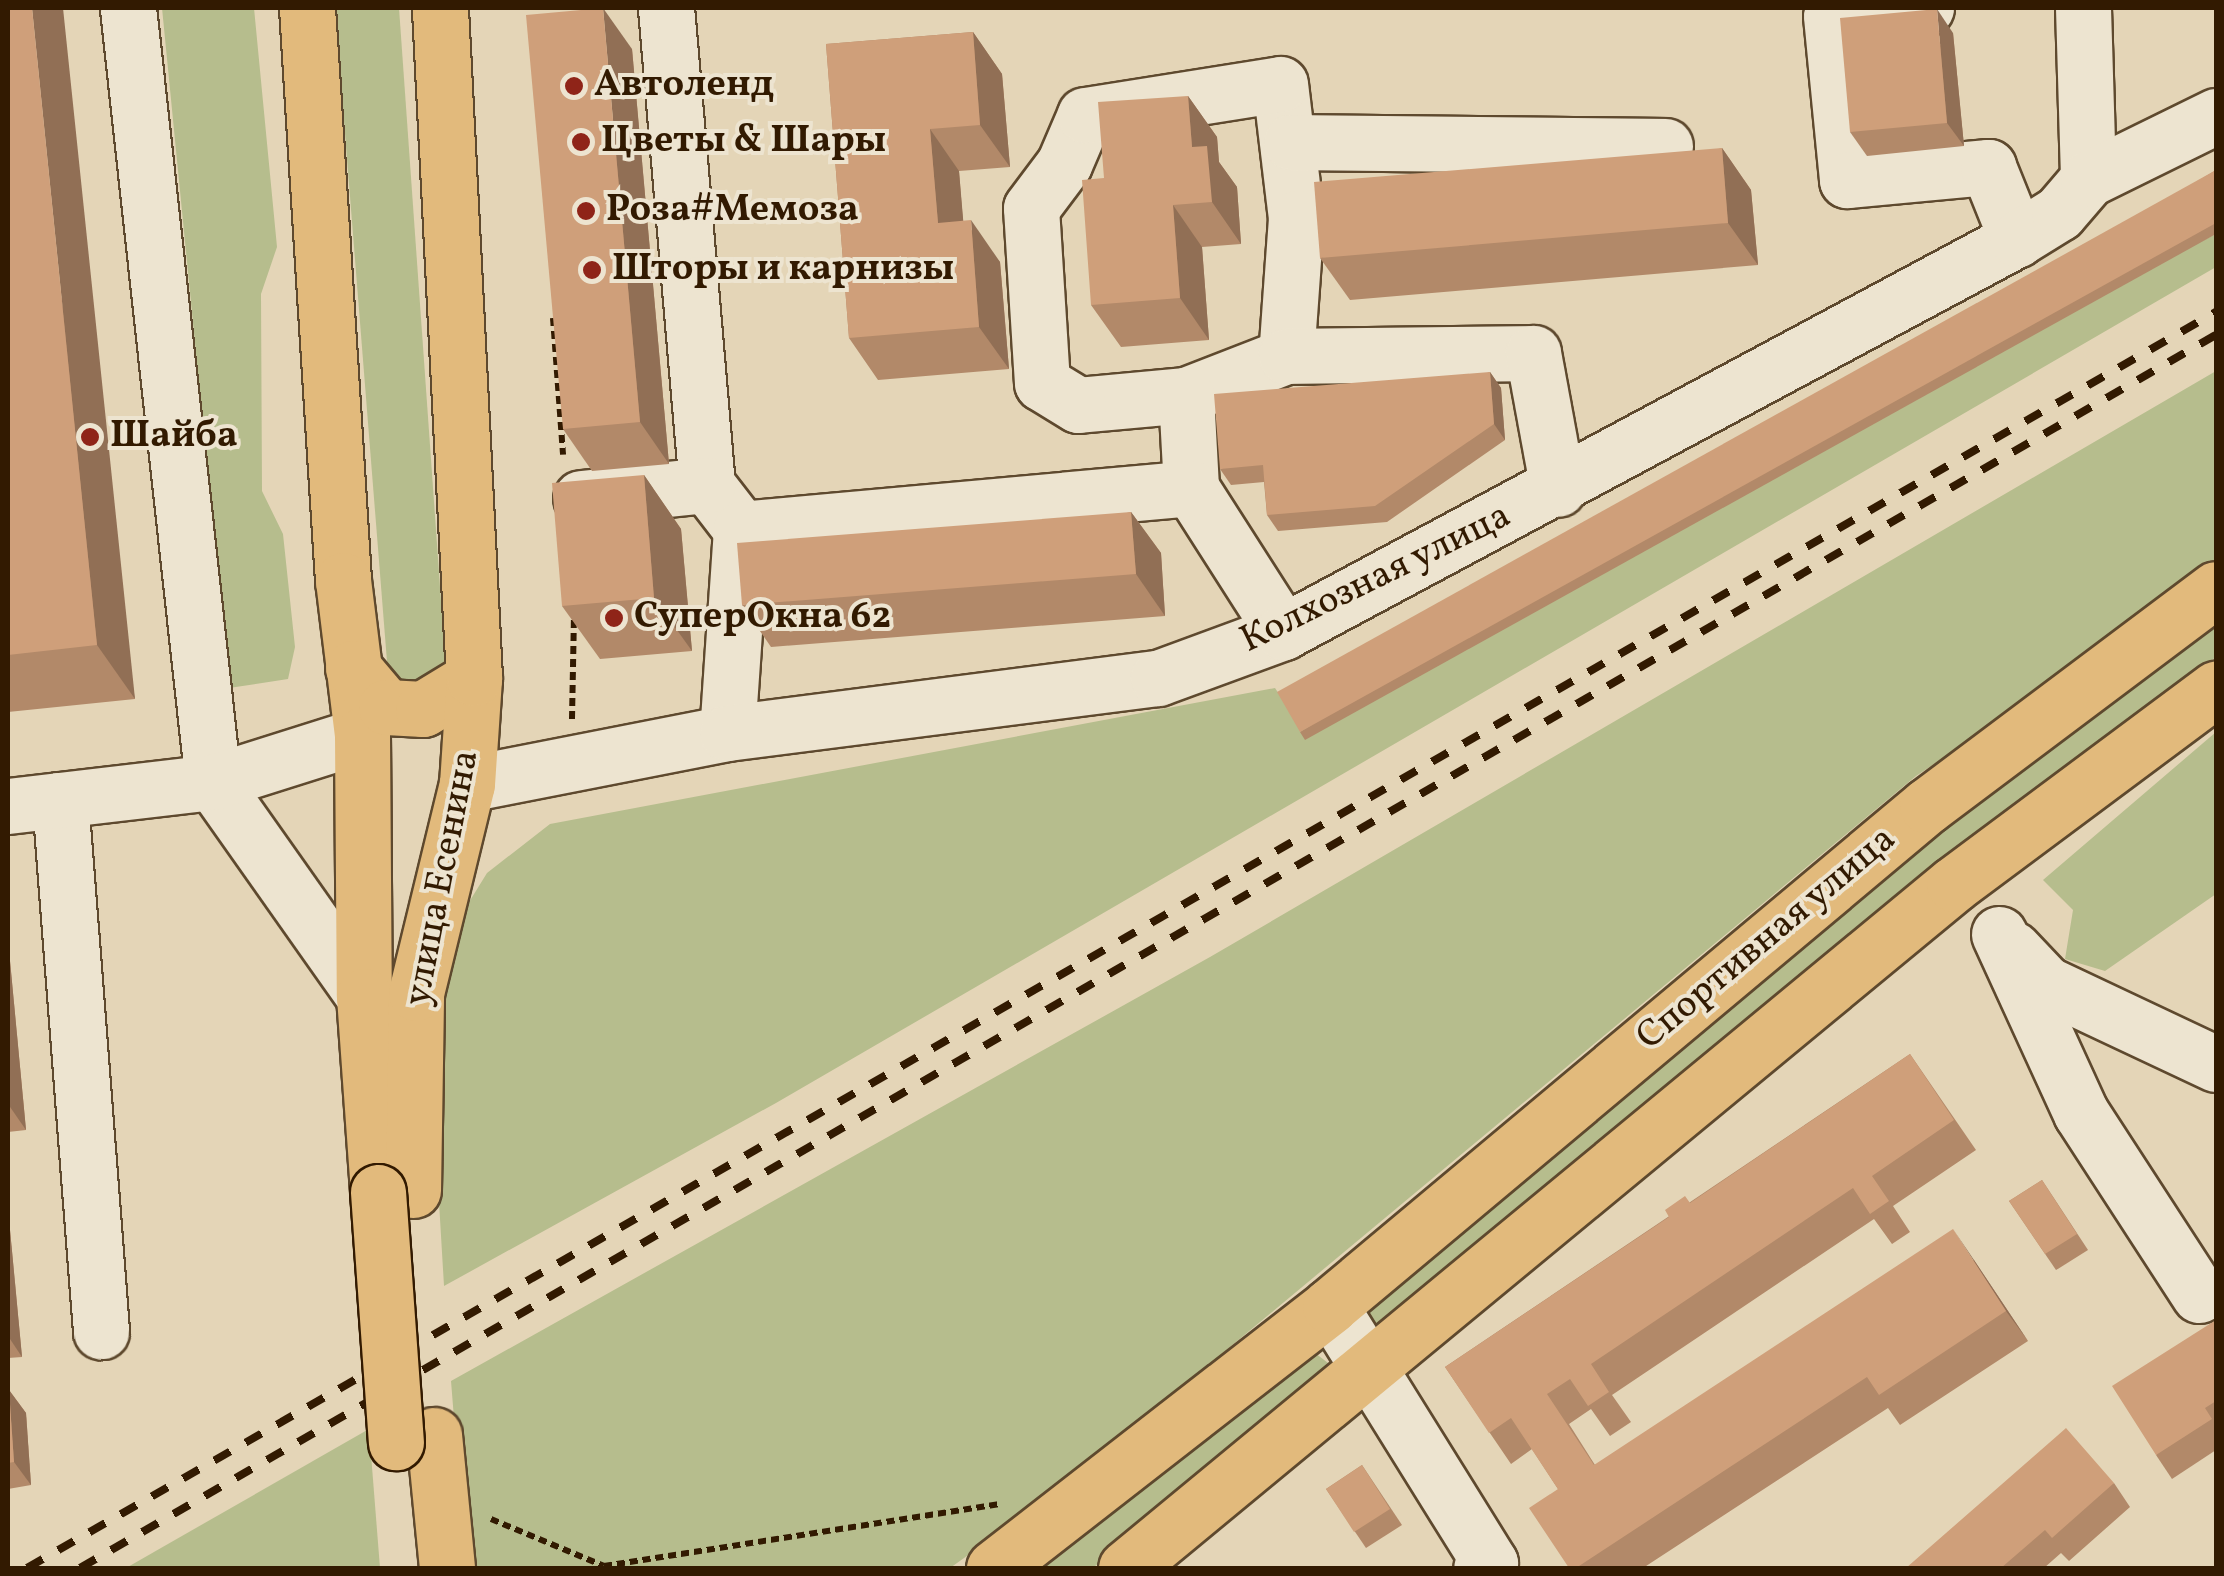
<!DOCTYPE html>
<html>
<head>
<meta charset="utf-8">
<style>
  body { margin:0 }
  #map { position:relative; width:2224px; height:1576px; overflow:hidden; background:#e4d5b7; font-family:Vollkorn,serif }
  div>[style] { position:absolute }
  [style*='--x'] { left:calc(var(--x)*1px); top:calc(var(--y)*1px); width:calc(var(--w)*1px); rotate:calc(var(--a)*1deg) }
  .green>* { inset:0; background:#b6bd8d }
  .path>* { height:6px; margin-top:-3px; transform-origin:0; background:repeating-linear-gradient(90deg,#321a01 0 8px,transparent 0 13px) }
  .roads { filter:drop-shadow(2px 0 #5e492e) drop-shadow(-2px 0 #5e492e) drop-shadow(0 2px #5e492e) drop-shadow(0 -2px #5e492e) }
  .minor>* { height:55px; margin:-27.5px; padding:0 27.5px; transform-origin:27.5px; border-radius:27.5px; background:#ede4d0 }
  .major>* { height:55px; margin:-27.5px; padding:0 27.5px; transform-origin:27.5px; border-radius:27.5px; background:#e2ba7c }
  .rail>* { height:8px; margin-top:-4px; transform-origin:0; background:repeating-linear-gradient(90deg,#321a01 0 18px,transparent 0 36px) }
  .bridges { filter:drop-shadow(2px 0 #321a01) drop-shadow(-2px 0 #321a01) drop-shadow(0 2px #321a01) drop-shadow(0 -2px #321a01) }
  .major-bridge>* { height:55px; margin:-27.5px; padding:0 27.5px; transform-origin:27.5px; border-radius:27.5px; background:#e2ba7c }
  .wall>* { inset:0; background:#b28969 }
  .shaded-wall>* { inset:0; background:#916f55 }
  .building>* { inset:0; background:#cf9f7a }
  .dots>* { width:28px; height:28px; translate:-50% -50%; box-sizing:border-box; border:5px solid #ede4d0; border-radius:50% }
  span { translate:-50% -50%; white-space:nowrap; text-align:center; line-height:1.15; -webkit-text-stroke:8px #ede4d0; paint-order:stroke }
  .poi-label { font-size:38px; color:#321a01; font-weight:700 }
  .left { translate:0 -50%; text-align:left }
  .street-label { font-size:38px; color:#321a01 }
  .frame { position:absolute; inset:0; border:10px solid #321a01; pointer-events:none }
</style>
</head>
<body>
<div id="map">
  <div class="green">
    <i style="clip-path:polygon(162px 8px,254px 8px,277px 247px,261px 294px,262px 491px,283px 534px,295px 647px,288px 679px,229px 688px)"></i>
    <i style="clip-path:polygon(335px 8px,399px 8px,446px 671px,414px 693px,388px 674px)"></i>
    <i style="clip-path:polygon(2216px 234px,2216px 267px,776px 1103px,444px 1286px,429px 1034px,458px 920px,487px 873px,550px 824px,1275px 688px,1283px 700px)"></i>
    <i style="clip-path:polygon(2216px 371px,2216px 577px,1916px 776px,1051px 1496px,950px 1568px,466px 1568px,451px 1381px,1210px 957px)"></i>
    <i style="clip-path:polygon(2216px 625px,2216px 657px,1990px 822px,1982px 838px,1386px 1338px,1367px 1326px,1369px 1312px,1958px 809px)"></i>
    <i style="clip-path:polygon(2216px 732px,2216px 894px,2105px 971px,2065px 959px,2073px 910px,2043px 880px)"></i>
    <i style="clip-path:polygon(1315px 1353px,1332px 1366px,1130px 1543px,1092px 1568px,1038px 1568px)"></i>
    <i style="clip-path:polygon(369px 1429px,380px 1568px,126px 1568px)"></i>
  </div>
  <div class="path">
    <i style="--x:553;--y:318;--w:137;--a:85.8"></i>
    <i style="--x:572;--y:719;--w:102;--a:-88.9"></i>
    <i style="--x:491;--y:1519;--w:122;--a:22.6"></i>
    <i style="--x:604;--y:1566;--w:399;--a:-8.9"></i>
  </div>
  <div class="roads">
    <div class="minor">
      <i style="--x:128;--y:8;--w:779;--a:83.73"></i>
      <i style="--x:213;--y:782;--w:262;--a:54.8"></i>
      <i style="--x:666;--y:8;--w:479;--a:85.1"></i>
      <i style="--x:707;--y:485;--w:56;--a:52.3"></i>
      <i style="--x:741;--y:529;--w:204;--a:93.9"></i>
      <i style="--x:1926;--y:8;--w:95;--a:175.2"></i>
      <i style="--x:1831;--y:16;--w:165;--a:84.4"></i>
      <i style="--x:1847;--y:180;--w:142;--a:-5.3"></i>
      <i style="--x:1988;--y:167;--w:78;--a:68.1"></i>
      <i style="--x:2083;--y:8;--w:171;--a:88.3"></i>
      <i style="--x:1280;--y:84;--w:135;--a:83.2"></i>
      <i style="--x:1296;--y:218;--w:138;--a:94.1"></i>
      <i style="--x:1286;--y:356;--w:107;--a:158.7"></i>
      <i style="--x:1186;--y:395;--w:108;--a:174.7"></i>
      <i style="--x:1078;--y:405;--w:42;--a:-148.6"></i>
      <i style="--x:1042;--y:383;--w:175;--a:-93.6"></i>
      <i style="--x:1031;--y:208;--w:55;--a:-53.1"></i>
      <i style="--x:1064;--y:164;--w:53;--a:-66.8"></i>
      <i style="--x:1085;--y:115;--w:197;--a:-9"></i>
      <i style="--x:1291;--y:142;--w:374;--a:0.6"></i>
      <i style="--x:1286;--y:356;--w:247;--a:-0.7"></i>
      <i style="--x:1533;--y:353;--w:138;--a:79.6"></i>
      <i style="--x:1186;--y:395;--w:93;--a:86.9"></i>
      <i style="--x:1191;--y:488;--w:171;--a:57.4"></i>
      <i style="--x:581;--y:498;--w:127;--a:-5.9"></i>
      <i style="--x:741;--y:529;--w:452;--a:-5.2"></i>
      <i style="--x:467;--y:784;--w:265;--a:-11.1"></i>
      <i style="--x:727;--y:733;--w:434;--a:-7.3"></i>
      <i style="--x:1158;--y:678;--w:133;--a:-20.2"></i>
      <i style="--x:1283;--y:632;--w:833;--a:-28.17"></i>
      <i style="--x:2017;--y:239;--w:49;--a:-31.8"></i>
      <i style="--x:2059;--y:213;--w:45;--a:-49.5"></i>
      <i style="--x:2088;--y:179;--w:143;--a:-26.2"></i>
      <i style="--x:60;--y:800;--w:533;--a:85.58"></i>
      <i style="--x:8;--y:806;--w:206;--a:-6.7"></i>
      <i style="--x:213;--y:782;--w:156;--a:-17.5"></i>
      <i style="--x:1999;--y:934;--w:197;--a:65.4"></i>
      <i style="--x:2081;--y:1113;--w:217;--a:57"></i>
      <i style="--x:2013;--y:949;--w:48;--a:46.7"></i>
      <i style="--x:2046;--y:984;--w:188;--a:25.2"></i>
      <i style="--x:1330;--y:1306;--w:303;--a:58.1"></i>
      <i style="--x:1490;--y:1563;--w:10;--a:151"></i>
    </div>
    <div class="major">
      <i style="--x:307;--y:8;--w:573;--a:86.4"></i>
      <i style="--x:343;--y:580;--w:156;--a:83"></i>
      <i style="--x:362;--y:735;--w:261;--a:89.6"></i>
      <i style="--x:364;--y:996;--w:196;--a:85.9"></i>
      <i style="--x:353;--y:668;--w:51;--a:49.8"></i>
      <i style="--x:386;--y:707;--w:37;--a:3"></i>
      <i style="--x:423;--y:709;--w:60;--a:-31.3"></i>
      <i style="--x:413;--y:1190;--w:197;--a:-89.1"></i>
      <i style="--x:416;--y:993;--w:215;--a:-76.3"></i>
      <i style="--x:467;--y:784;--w:106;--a:-86.2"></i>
      <i style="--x:474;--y:678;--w:671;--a:-92.91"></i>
      <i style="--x:434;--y:1435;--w:134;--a:84.4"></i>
      <i style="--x:994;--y:1568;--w:426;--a:-37.9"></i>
      <i style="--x:1330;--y:1306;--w:779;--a:-39.95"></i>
      <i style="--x:1927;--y:806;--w:361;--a:-36.9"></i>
      <i style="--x:1126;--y:1568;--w:1074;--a:-39.56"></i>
      <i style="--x:1954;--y:884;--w:327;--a:-36.7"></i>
    </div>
  </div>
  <div class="rail">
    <i style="--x:27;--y:1568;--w:2524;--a:-29.85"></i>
    <i style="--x:80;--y:1568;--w:2466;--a:-30"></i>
  </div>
  <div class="bridges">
    <div class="major-bridge">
      <i style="--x:378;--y:1192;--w:251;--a:85.9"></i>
    </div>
  </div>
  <div class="wall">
    <i style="clip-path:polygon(8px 8px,135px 699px,8px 712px)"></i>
    <i style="clip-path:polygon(973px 32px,1002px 74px,1010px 167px,959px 171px,963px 221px,1000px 262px,1009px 369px,878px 380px,849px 338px,826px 44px)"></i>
    <i style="clip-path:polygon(1953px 33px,1964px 146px,1867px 156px,1850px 132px)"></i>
    <i style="clip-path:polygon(632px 49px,669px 464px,592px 471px,563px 429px)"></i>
    <i style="clip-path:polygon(1188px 96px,1217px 137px,1219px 162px,1237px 187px,1241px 244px,1202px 247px,1209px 340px,1121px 347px,1091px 305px,1104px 178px)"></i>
    <i style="clip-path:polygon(1722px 148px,1751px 190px,1758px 265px,1350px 300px,1320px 258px)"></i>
    <i style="clip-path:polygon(2216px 170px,2216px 234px,1305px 740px,1300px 732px)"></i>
    <i style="clip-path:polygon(1490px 372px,1501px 388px,1505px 440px,1387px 522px,1278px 531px,1267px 515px,1264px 482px,1231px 485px,1220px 469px)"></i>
    <i style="clip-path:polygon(644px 475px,681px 529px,692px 651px,600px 659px,562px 606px)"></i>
    <i style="clip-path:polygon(1131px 512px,1161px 553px,1165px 616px,771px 647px,742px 605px)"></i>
    <i style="clip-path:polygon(8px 940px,26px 1130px,8px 1132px)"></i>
    <i style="clip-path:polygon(1910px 1054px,1976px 1150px,1893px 1206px,1910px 1232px,1892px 1244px,1874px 1219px,1612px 1395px,1631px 1422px,1610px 1436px,1591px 1409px,1569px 1424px,1595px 1465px,1974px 1260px,2028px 1341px,1900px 1425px,1888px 1408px,1643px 1568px,1569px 1568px,1558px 1489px,1532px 1449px,1511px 1464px,1445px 1367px)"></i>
    <i style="clip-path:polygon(2042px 1180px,2088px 1250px,2056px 1270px,2009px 1201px)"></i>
    <i style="clip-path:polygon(8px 1209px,22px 1357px,8px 1358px)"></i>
    <i style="clip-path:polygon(2216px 1320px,2216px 1450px,2172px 1479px,2156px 1455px)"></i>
    <i style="clip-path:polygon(8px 1390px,9px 1390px,26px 1413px,31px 1485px,8px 1489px)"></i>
    <i style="clip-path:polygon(1362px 1465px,1402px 1525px,1366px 1548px,1326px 1489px)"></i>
    <i style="clip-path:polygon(2114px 1483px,2130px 1507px,2069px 1561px,2061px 1553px,2044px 1568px,1906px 1568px)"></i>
  </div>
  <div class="shaded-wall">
    <i style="clip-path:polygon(32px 8px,63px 8px,135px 699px,97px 645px)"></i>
    <i style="clip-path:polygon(603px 8px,632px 49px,669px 464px,640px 422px)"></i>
    <i style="clip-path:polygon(1937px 9px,1953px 33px,1964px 146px,1947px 123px)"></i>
    <i style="clip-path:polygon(973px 32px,1002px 74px,1010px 167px,980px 125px)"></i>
    <i style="clip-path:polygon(1188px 96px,1217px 137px,1219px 162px,1237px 187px,1241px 244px,1212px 202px,1192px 147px)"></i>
    <i style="clip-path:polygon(930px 129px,959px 171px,967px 265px,938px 223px)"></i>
    <i style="clip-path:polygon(1722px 148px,1751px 190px,1758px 265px,1728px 223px)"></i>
    <i style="clip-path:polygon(1173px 205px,1202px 247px,1209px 340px,1180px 298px)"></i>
    <i style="clip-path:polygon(971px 220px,1000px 262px,1009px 369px,979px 327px)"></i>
    <i style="clip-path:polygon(1490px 372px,1501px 388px,1505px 440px,1494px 424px)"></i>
    <i style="clip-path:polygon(644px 475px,681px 529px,692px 651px,654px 598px)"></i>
    <i style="clip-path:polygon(1131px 512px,1161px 553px,1165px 616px,1136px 574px)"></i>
    <i style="clip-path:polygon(8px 940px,26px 1130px,8px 1104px)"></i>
    <i style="clip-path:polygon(8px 1209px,22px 1357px,8px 1336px)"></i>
    <i style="clip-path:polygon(1953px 1229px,1974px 1260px,2028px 1341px,2006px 1311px)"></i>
    <i style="clip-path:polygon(9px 1390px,26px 1413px,31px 1485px,14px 1462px)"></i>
  </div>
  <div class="building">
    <i style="clip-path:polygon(8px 8px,32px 8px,97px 645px,8px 655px)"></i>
    <i style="clip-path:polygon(603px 8px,640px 422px,563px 429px,526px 15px)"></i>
    <i style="clip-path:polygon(1937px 9px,1947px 123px,1850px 132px,1840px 18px)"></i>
    <i style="clip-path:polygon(973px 32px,980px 125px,930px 129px,938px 223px,971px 220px,979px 327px,849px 338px,826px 44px)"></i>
    <i style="clip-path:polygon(1188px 96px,1192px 147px,1207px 146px,1212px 202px,1173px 205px,1180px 298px,1091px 305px,1082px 180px,1104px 178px,1098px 102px)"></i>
    <i style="clip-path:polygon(1722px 148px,1728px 223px,1320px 258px,1314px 182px)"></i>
    <i style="clip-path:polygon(2216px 170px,2216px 223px,1300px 732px,1277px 692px)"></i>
    <i style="clip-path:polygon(1490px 372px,1494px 424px,1375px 506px,1267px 515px,1263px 465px,1220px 469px,1214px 394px)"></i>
    <i style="clip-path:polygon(644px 475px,654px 598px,562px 606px,552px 483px)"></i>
    <i style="clip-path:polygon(1131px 512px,1136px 574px,742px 605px,737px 543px)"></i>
    <i style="clip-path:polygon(1910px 1054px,1954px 1120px,1872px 1176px,1889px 1201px,1870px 1214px,1853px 1188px,1591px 1364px,1609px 1392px,1588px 1406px,1570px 1379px,1547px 1394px,1594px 1465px,1953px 1229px,2006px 1311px,1879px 1395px,1867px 1377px,1576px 1568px,1569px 1568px,1529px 1508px,1558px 1489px,1511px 1418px,1489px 1433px,1445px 1367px,1669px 1217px,1665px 1210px,1685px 1196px,1690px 1203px)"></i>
    <i style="clip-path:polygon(2042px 1180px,2077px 1234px,2045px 1254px,2009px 1201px)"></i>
    <i style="clip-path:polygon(2216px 1320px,2216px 1401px,2205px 1408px,2212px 1419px,2156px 1455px,2112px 1386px)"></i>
    <i style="clip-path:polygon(8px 1390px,9px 1390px,14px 1462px,8px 1463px)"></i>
    <i style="clip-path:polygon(2066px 1428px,2114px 1483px,2052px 1538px,2045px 1530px,2001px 1568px,1906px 1568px)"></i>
    <i style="clip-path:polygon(1362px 1465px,1390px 1509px,1354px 1532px,1326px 1489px)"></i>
  </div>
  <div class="dots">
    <i style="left:574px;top:86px;background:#8f2418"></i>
    <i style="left:581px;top:142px;background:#8f2418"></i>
    <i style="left:586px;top:211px;background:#8f2418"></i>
    <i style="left:592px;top:270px;background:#8f2418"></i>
    <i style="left:90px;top:437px;background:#8f2418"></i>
    <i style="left:614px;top:618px;background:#8f2418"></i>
  </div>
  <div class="poi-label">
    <span class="left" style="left:594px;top:86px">Автоленд</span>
    <span class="left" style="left:601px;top:142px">Цветы &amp; Шары</span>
    <span class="left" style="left:606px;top:211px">Роза#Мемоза</span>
    <span class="left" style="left:612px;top:270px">Шторы и карнизы</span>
    <span class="left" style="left:110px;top:437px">Шайба</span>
    <span class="left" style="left:634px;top:618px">СуперОкна 62</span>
  </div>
  <div class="street-label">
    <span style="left:1376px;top:579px;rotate:-26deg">Колхозная улица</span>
    <span style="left:443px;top:878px;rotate:-79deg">улица Есенина</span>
    <span style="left:1767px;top:939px;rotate:-40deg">Спортивная улица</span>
  </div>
  <div class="frame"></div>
</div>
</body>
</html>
